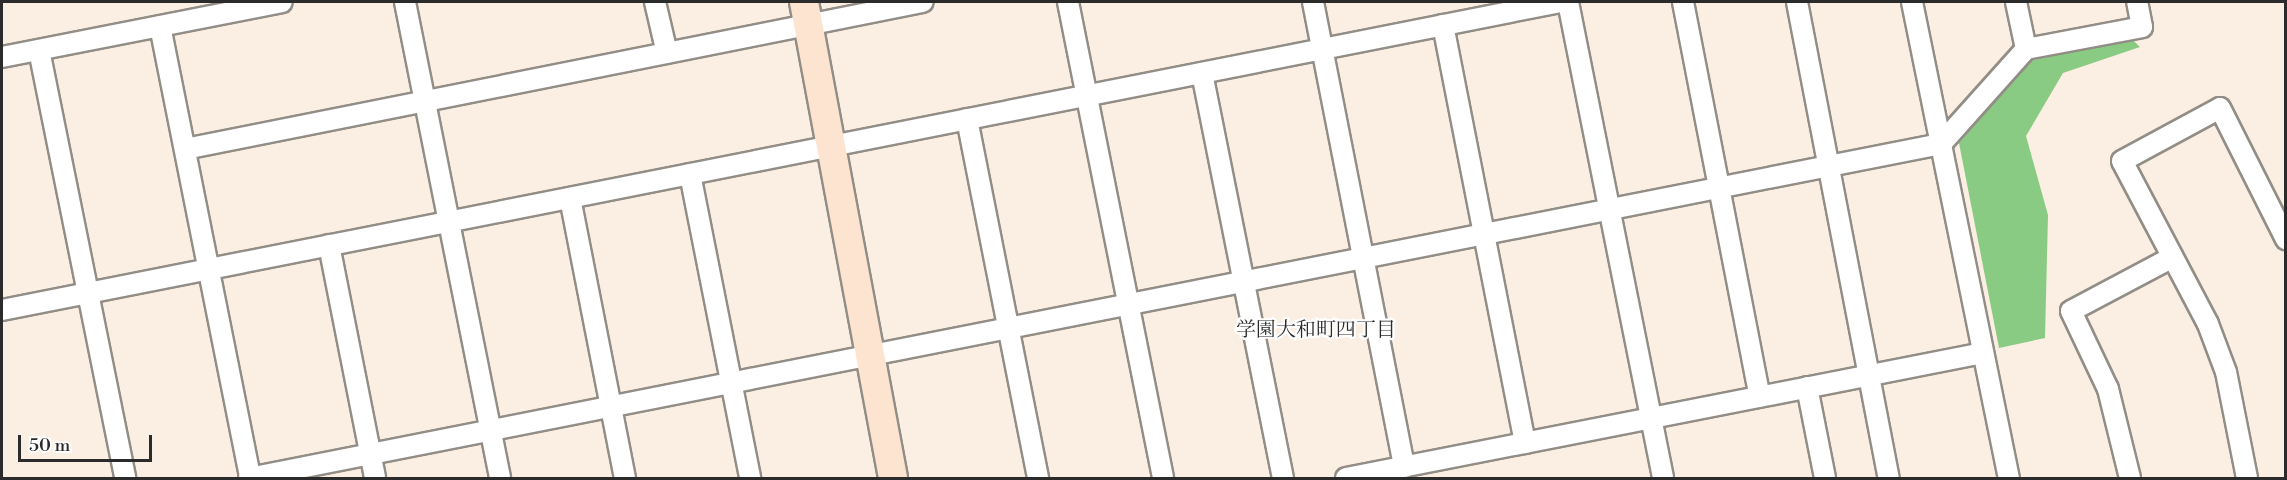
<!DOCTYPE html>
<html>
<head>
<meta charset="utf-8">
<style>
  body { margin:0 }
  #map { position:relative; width:2287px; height:480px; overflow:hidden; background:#faefe2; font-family:"Libre Bodoni","Noto Serif JP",serif }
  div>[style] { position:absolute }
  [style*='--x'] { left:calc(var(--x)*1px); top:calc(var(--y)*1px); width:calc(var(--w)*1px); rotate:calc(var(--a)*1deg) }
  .green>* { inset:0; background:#8acb83 }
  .roads { filter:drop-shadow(2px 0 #928d86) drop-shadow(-2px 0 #928d86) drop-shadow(0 2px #928d86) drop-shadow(0 -2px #928d86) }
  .street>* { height:20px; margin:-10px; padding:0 10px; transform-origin:10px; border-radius:10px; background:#fff }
  .secondary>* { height:28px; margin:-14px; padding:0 14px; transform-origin:14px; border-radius:14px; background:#fde4d1 }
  span { translate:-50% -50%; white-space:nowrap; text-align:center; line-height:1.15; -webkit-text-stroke:4.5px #fff; paint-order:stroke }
  .neighbourhood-label { font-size:20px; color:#2b2b2b }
  .frame { position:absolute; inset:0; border:3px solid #2b2b2b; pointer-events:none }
  .scale { position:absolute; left:18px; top:435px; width:134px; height:27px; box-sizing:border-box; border:3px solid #2b2b2b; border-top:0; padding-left:8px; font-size:18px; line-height:21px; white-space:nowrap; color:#2b2b2b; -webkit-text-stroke:4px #fff; paint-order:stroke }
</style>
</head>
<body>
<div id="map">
  <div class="green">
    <i style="clip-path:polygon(2131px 38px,2140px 47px,2063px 73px,2026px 136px,2048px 215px,2045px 338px,1999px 348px,1959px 143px,2030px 61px)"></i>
  </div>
  <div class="roads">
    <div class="street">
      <i style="--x:405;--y:2;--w:485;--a:78.7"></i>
      <i style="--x:655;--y:2;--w:52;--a:76.8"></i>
      <i style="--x:1068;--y:2;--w:485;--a:78.7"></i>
      <i style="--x:1313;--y:2;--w:474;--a:78.9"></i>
      <i style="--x:1568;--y:2;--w:485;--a:78.7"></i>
      <i style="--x:1683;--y:2;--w:402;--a:79"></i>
      <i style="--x:1797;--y:2;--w:485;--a:79.1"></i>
      <i style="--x:1912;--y:2;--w:486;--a:78.5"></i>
      <i style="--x:1443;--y:25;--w:426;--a:78.9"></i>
      <i style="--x:160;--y:26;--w:461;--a:78.7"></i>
      <i style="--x:2026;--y:49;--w:118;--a:-10.7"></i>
      <i style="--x:2142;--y:27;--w:25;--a:-101"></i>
      <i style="--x:39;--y:50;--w:437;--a:78.6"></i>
      <i style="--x:2;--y:57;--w:285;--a:-11.1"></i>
      <i style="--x:1202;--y:73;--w:413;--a:78.7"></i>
      <i style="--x:967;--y:119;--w:366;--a:78.8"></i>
      <i style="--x:185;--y:149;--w:752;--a:-11.27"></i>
      <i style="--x:690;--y:174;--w:310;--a:78.8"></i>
      <i style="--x:570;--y:198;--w:285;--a:78.9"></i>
      <i style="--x:329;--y:245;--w:237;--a:78.8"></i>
      <i style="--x:2;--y:310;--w:1589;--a:-11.18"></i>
      <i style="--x:1807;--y:387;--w:93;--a:78.8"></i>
      <i style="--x:249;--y:478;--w:1725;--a:-11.17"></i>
      <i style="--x:1941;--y:144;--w:127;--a:-48.2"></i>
      <i style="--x:2026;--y:49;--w:48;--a:-102"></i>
      <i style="--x:1346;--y:478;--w:649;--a:-11.1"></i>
      <i style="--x:2130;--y:478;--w:92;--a:-103.9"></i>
      <i style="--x:2108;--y:389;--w:86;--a:-115.4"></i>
      <i style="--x:2071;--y:311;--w:115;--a:-27.9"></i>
      <i style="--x:2247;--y:478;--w:108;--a:-101.2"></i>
      <i style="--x:2226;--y:372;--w:51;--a:-110.6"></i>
      <i style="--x:2208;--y:324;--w:184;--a:-117.8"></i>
      <i style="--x:2122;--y:161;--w:111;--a:-28.4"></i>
      <i style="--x:2220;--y:108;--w:147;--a:63.3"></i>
    </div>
    <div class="secondary">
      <i style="--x:804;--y:2;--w:484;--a:79.4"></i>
    </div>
  </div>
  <div class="neighbourhood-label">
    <span style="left:1316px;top:330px">学園大和町四丁目</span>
  </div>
  <div class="frame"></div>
  <div class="scale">50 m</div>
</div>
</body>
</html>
